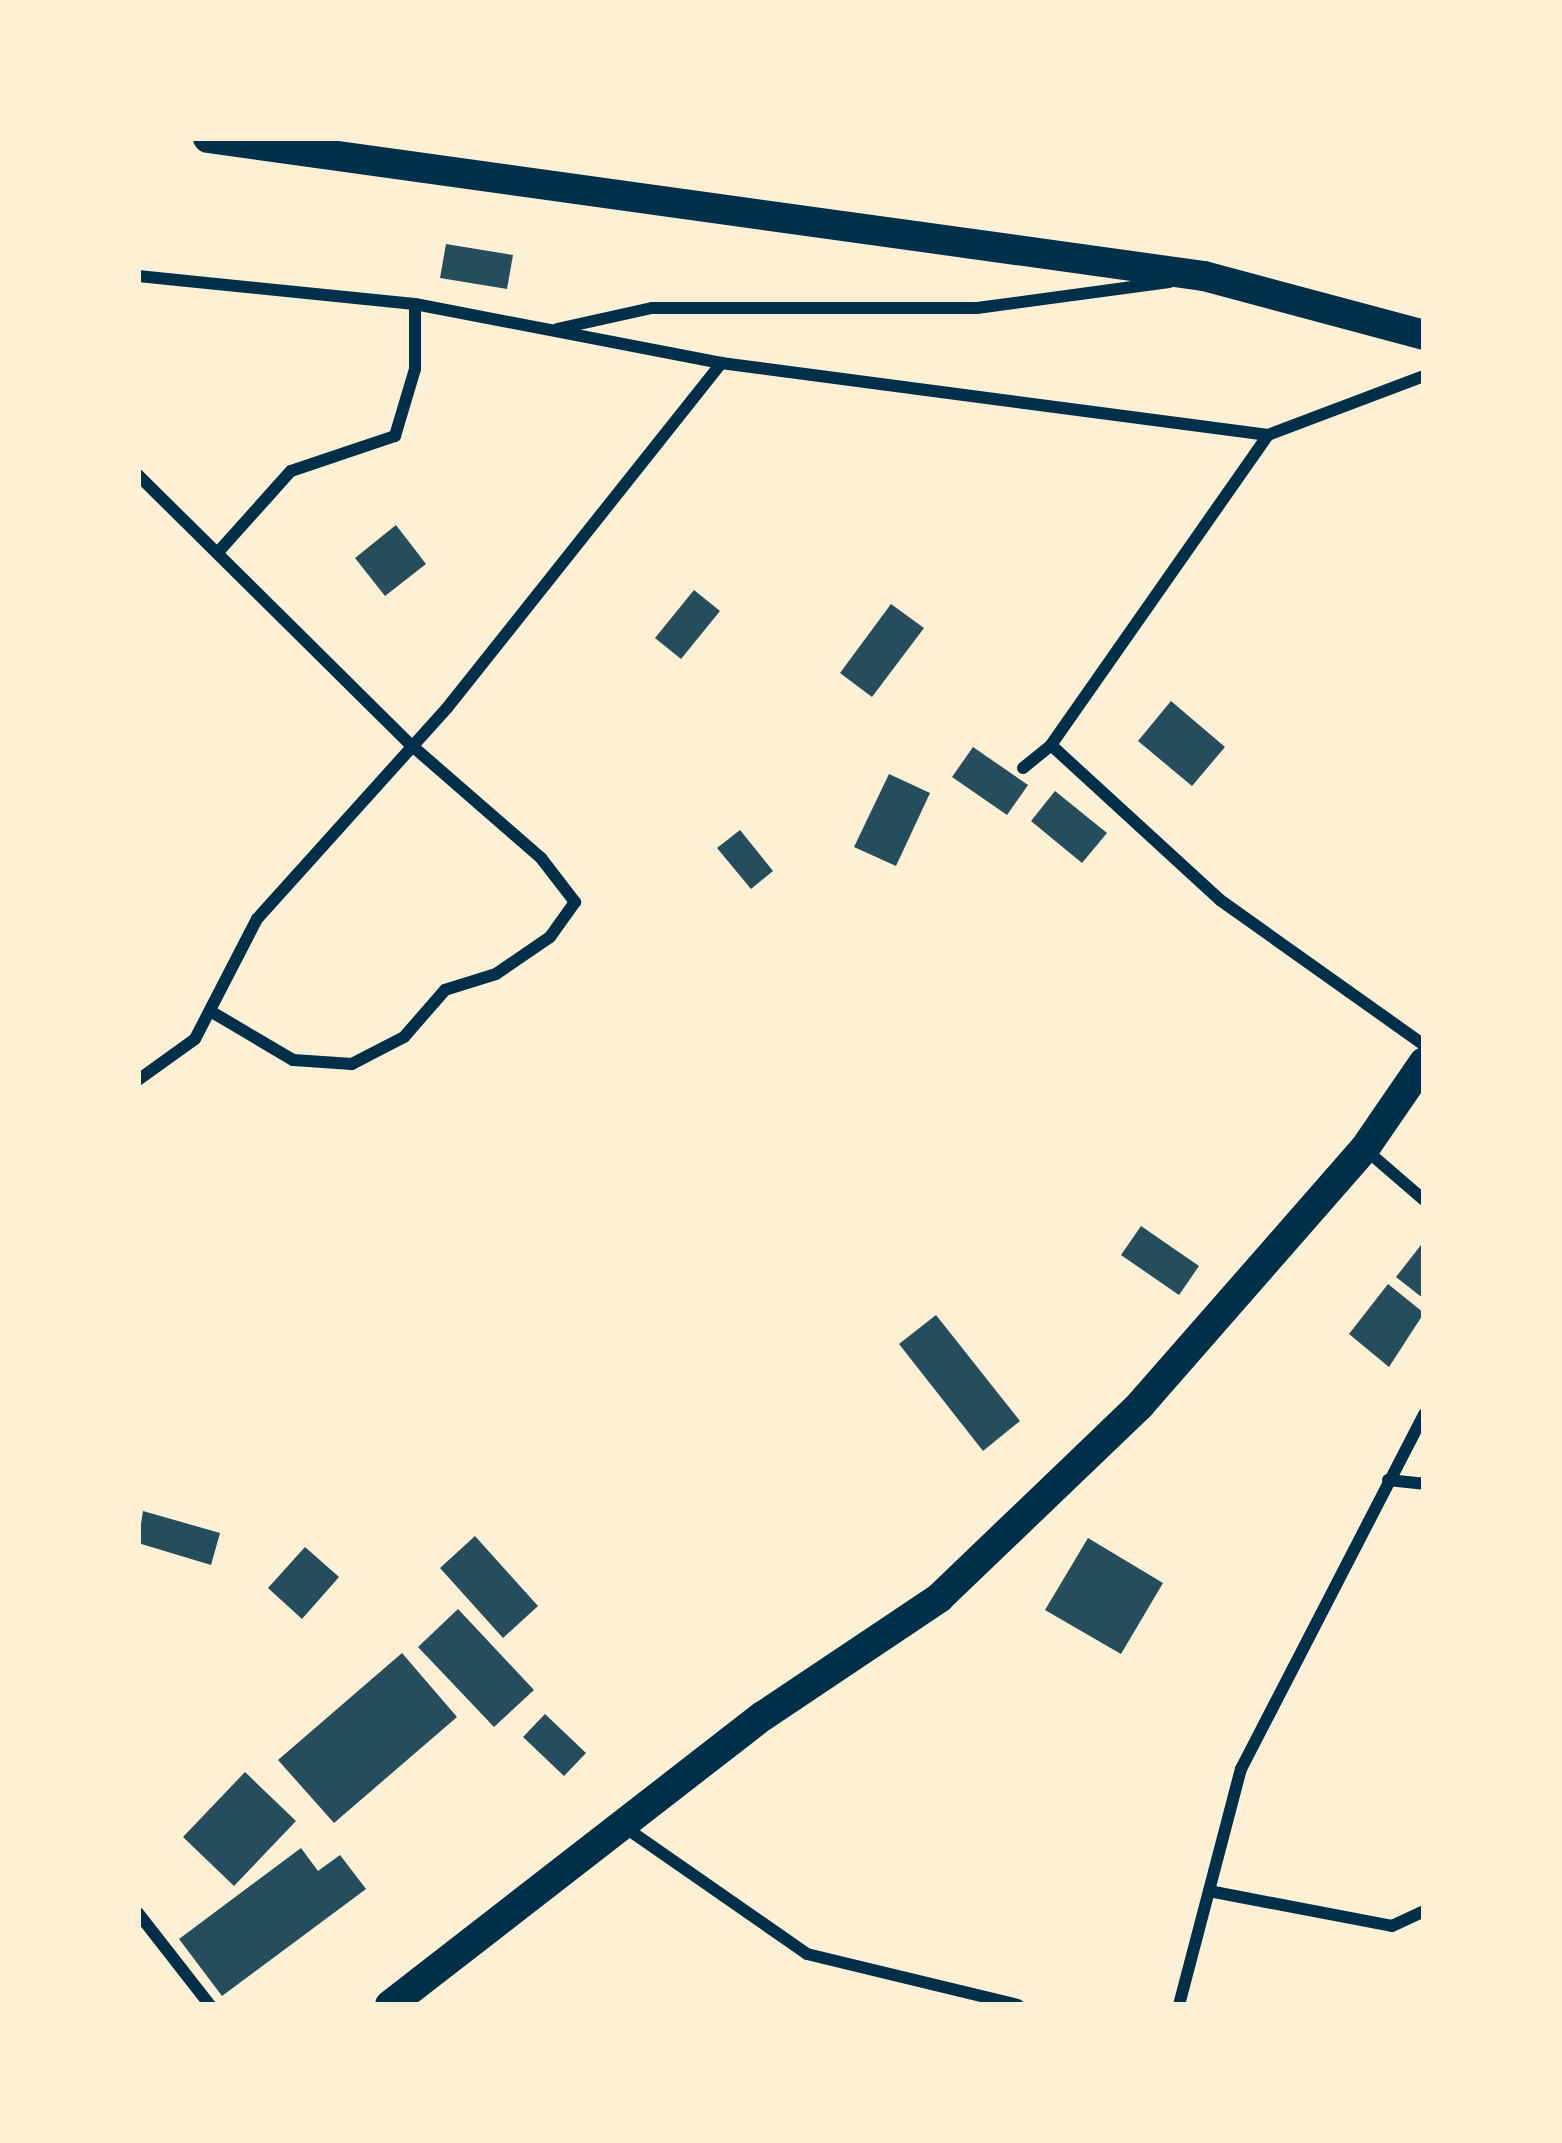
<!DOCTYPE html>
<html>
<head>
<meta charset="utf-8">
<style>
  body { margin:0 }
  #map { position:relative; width:1562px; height:2143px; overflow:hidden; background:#fdf0d5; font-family:"Work Sans",sans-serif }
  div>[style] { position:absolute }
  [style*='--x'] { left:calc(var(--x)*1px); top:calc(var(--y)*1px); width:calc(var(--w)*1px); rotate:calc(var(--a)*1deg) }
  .building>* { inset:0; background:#264d5e }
  .minor>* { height:12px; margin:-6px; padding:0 6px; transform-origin:6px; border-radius:6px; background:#003049 }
  .primary>* { height:30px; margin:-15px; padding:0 15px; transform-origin:15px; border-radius:15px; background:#003049 }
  span { translate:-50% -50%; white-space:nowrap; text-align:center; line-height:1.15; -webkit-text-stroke:12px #fdf0d5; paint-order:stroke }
  .frame { position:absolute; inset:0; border:141px solid #fdf0d5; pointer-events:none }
</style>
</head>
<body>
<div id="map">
  <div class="building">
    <i style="clip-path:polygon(446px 244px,513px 255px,507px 289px,440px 278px)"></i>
    <i style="clip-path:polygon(396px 525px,426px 564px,385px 596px,355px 558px)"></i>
    <i style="clip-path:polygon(694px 590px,720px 611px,681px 659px,655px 638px)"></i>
    <i style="clip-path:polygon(891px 604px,924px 628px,872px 697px,840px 673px)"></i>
    <i style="clip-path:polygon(1171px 701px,1225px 747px,1192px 786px,1138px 741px)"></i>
    <i style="clip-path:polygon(973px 747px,1028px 785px,1007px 815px,952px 777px)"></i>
    <i style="clip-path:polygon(889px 774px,930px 793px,896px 866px,854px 847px)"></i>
    <i style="clip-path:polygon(1055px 791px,1107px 833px,1082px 863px,1031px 821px)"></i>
    <i style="clip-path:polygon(740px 830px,773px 871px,751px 889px,717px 848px)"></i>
    <i style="clip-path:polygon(1141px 1226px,1199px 1266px,1179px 1295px,1121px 1255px)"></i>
    <i style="clip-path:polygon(1421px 1245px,1424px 1248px,1424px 1299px,1396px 1277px)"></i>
    <i style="clip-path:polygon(1388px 1284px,1424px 1313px,1389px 1367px,1349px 1334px)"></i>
    <i style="clip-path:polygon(936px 1315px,1020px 1421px,983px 1451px,899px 1344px)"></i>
    <i style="clip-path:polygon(143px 1511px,220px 1533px,211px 1565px,138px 1543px)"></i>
    <i style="clip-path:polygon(475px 1536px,538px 1606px,503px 1638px,440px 1568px)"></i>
    <i style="clip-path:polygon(1088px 1538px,1163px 1583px,1121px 1654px,1045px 1610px)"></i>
    <i style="clip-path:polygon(305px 1547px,339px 1577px,302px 1619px,268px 1588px)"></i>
    <i style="clip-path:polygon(458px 1609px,534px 1690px,494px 1727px,418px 1647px)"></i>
    <i style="clip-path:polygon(402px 1653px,457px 1717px,334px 1823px,278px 1760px)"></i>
    <i style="clip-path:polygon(545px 1714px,586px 1753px,564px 1776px,523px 1737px)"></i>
    <i style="clip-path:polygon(245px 1772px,296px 1821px,234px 1886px,183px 1837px)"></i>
    <i style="clip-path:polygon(301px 1848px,318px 1871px,340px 1855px,366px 1889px,222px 1996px,179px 1939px)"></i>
  </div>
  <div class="minor">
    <i style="--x:138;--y:276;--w:278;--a:5.8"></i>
    <i style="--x:415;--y:304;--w:312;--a:10.9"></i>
    <i style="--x:721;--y:363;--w:552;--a:7.5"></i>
    <i style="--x:1268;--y:435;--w:167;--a:-20.7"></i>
    <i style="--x:557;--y:329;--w:97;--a:-12.5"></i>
    <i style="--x:652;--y:308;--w:325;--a:0"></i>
    <i style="--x:977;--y:308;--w:194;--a:-7.7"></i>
    <i style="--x:138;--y:475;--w:383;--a:44.7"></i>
    <i style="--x:410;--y:744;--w:174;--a:41"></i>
    <i style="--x:541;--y:858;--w:56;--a:52.3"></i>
    <i style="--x:575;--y:902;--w:43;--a:125.5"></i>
    <i style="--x:550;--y:937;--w:65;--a:145.6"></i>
    <i style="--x:496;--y:974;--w:53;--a:162.6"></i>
    <i style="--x:445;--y:990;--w:62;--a:131.1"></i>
    <i style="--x:404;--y:1037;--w:59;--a:152.6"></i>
    <i style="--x:352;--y:1064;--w:59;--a:-176.1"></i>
    <i style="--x:293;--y:1060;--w:96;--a:-149.4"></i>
    <i style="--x:220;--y:550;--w:106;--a:-48.1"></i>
    <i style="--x:291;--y:471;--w:110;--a:-18.6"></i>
    <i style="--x:395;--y:436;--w:70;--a:-73.4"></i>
    <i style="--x:415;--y:369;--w:65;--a:-90"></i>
    <i style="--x:1051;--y:745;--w:229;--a:42.5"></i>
    <i style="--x:1220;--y:900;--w:250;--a:35.4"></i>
    <i style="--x:1023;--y:768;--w:36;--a:-39"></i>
    <i style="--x:1051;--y:745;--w:378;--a:-55"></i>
    <i style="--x:138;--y:1080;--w:70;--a:-35.7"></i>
    <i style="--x:195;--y:1039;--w:135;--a:-62.7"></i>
    <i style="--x:257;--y:919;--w:284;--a:-48"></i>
    <i style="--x:447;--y:708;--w:441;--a:-51.5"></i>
    <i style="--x:1366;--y:1150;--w:77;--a:40.8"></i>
    <i style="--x:1388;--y:1480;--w:36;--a:6"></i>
    <i style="--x:623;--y:1826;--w:224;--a:34.8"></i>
    <i style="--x:807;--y:1954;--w:217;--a:13.6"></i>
    <i style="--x:1209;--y:1891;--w:186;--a:10.8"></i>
    <i style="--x:1392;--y:1926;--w:35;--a:-25"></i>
    <i style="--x:138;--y:1913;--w:117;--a:52"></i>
    <i style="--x:1179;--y:2005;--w:244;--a:-75.3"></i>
    <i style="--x:1241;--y:1769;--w:399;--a:-62.7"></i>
  </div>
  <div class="primary">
    <i style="--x:208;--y:138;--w:1006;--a:7.89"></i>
    <i style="--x:1204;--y:276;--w:228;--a:15"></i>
    <i style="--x:390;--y:2005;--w:472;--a:-37.8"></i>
    <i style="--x:763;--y:1716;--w:212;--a:-33.8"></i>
    <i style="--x:939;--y:1598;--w:279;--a:-43.8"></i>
    <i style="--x:1140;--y:1405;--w:342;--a:-48.8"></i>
    <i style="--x:1365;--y:1148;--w:104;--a:-55.5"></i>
  </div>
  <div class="frame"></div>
</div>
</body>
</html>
